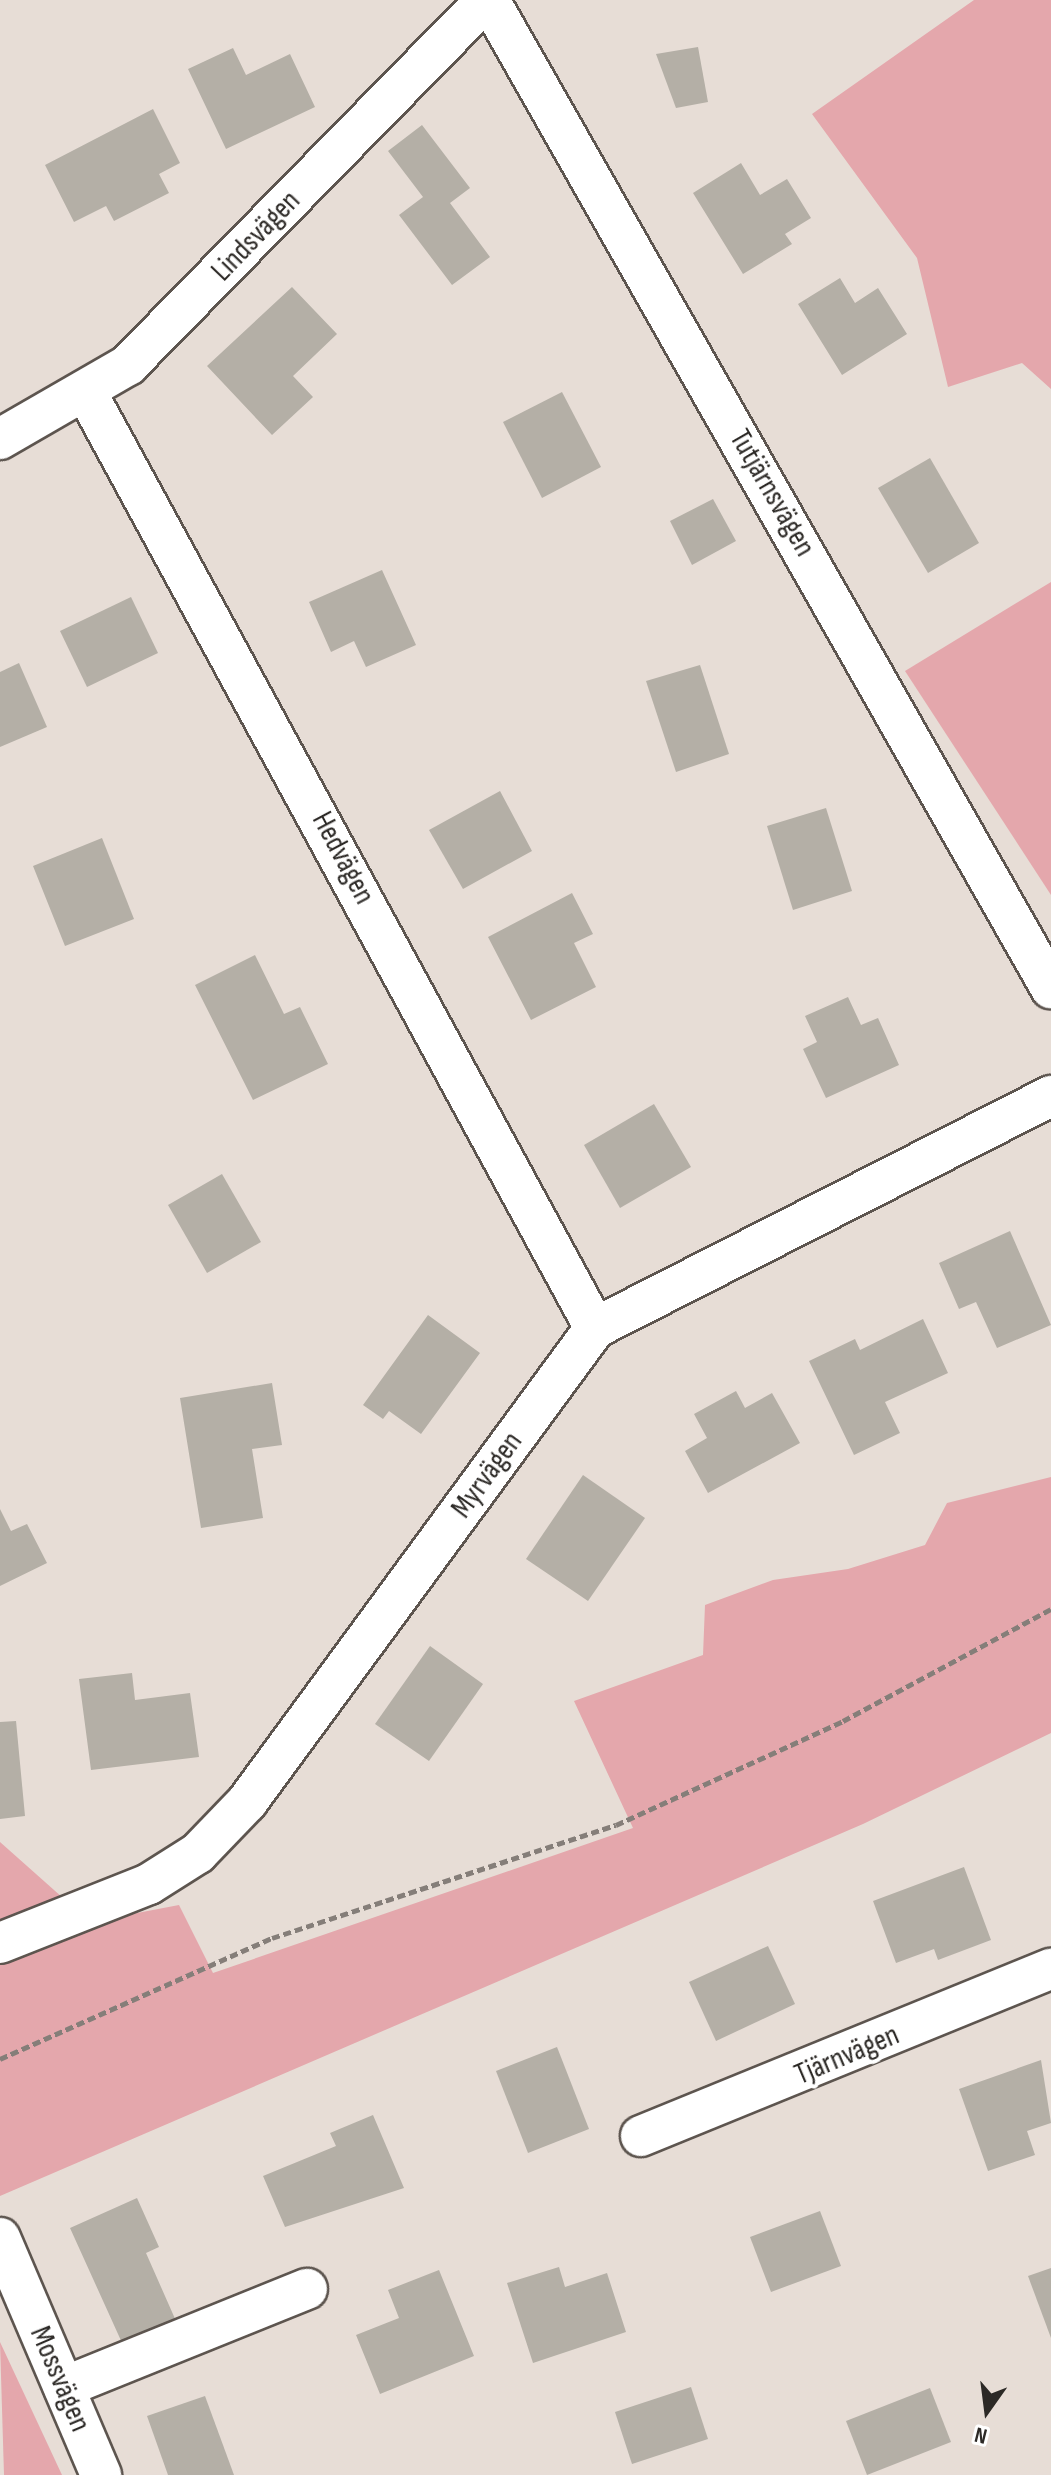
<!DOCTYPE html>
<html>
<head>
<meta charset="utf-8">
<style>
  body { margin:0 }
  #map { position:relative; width:1051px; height:2475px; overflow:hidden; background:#e7ddd6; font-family:"Sofia Sans Condensed",sans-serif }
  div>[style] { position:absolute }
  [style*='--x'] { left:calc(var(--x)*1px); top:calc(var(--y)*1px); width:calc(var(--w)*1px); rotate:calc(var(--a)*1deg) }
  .green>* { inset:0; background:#e4a7ac }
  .building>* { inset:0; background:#b4afa6 }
  .path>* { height:5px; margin-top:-2.5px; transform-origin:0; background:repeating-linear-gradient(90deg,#857e79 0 8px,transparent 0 12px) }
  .roads { filter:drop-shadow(2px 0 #5d554f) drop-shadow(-2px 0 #5d554f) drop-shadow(0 2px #5d554f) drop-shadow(0 -2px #5d554f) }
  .minor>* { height:40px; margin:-20px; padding:0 20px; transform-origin:20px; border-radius:20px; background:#fff }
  span { translate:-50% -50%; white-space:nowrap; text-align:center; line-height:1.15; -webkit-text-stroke:8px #fff; paint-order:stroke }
  .street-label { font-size:30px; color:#2c2926 }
  .north { position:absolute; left:947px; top:2371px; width:80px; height:80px; -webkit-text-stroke:6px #fff; paint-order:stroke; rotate:194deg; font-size:22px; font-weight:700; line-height:32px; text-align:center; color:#2c2926 }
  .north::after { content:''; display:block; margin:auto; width:28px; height:36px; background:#2c2926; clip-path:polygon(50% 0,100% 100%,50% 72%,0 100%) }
</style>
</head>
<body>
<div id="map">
  <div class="green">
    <i style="clip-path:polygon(974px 0,1051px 0,1051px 389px,1022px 363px,948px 387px,917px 258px,812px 114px)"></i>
    <i style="clip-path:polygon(1051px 582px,1051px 895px,905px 671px)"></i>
    <i style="clip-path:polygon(1051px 1477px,1051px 1733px,863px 1824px,0 2196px,0 1842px,90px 1922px,179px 1905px,213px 1973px,633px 1828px,574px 1701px,703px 1655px,705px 1605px,773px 1580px,848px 1569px,925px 1545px,947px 1503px)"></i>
    <i style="clip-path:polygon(0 2342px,62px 2475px,4px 2475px)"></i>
  </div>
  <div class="building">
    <i style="clip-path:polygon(698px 47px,708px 102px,676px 108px,656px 54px)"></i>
    <i style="clip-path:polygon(233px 48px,246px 75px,290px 54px,315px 107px,226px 149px,188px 69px)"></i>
    <i style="clip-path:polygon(153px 109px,180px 163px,159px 174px,169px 193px,114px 221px,106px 206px,74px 222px,45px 165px)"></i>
    <i style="clip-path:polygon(422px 125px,470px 188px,450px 203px,490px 257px,452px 285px,399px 215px,423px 197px,388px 151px)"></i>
    <i style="clip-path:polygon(741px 163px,760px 195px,787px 179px,811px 218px,785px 234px,792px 244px,743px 274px,693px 193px)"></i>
    <i style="clip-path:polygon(840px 278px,855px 303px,878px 288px,907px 334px,842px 375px,798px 304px)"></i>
    <i style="clip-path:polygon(292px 287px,337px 334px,293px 376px,313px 397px,272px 435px,207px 366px)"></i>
    <i style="clip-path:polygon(562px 392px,601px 467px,542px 498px,503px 422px)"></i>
    <i style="clip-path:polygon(930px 458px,979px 543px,928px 573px,878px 488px)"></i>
    <i style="clip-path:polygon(713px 499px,736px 541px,692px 565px,670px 521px)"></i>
    <i style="clip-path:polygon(382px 570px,416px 645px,366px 667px,354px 641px,331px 652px,309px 602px)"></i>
    <i style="clip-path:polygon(131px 597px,158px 653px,87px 687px,60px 631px)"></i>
    <i style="clip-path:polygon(19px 663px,47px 727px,0 747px,0 672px)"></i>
    <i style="clip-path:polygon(700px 665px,729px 754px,676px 772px,646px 681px)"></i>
    <i style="clip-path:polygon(500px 791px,532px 851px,463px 889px,429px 830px)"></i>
    <i style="clip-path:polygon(826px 808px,852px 891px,793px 910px,767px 826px)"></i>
    <i style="clip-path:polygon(102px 838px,134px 919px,65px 946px,33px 866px)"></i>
    <i style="clip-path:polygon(572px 893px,593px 934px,574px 943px,596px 987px,531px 1020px,488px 937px)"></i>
    <i style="clip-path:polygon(255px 955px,284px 1014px,300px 1007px,328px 1064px,253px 1100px,195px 985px)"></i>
    <i style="clip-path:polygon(848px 997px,861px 1025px,878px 1018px,899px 1065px,826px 1098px,803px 1049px,817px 1042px,805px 1016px)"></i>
    <i style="clip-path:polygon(654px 1104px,691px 1167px,620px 1208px,584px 1145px)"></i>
    <i style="clip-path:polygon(222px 1174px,261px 1242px,207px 1273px,168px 1205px)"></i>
    <i style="clip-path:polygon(1010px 1231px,1051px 1325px,997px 1348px,976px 1302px,959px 1309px,939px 1263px)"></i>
    <i style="clip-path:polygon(428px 1315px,480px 1353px,421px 1434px,389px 1411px,383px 1419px,363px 1405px)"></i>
    <i style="clip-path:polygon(923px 1319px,948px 1373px,885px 1402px,900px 1433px,854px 1455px,809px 1361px,855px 1339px,860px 1350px)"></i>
    <i style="clip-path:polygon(272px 1383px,282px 1445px,252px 1449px,263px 1518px,201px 1528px,180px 1398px)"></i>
    <i style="clip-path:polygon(736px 1391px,745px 1408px,772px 1393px,800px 1443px,708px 1493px,685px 1451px,707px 1438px,694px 1414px)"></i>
    <i style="clip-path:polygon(583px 1475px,645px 1518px,588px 1601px,526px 1559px)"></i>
    <i style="clip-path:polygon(0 1509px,11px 1531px,27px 1524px,47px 1563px,0 1586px)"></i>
    <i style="clip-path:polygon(430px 1646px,483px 1684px,429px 1761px,375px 1724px)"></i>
    <i style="clip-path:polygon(132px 1673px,135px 1700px,190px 1693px,199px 1757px,91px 1770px,79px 1679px)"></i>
    <i style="clip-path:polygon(16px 1721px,25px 1816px,0 1819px,0 1722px)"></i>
    <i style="clip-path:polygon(964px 1867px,991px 1940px,938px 1960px,934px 1949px,896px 1963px,873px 1901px)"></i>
    <i style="clip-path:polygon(768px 1946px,795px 2004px,716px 2041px,689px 1982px)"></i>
    <i style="clip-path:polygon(557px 2047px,589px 2129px,528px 2153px,496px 2071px)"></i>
    <i style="clip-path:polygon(1041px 2060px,1051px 2123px,1027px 2131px,1035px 2155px,988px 2171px,959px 2089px)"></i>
    <i style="clip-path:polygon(373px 2115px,404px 2188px,285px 2227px,263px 2176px,336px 2146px,330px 2133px)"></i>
    <i style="clip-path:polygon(137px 2198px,159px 2247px,146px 2253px,176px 2321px,123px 2345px,70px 2228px)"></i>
    <i style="clip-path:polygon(820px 2211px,841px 2266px,771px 2292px,750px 2237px)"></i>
    <i style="clip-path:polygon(559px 2267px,565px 2287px,607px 2273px,626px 2332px,533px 2363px,507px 2283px)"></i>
    <i style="clip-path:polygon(1051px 2268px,1051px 2338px,1028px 2276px)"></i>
    <i style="clip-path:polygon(439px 2270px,474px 2356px,380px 2394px,356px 2335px,399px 2318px,388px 2290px)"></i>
    <i style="clip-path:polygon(691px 2387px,708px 2439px,632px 2464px,615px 2412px)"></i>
    <i style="clip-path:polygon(930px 2388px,951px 2442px,867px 2475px,846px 2421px)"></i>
    <i style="clip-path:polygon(205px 2396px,234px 2475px,168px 2475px,147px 2416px)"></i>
  </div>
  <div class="path">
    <i style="--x:0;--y:2059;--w:298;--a:-24"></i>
    <i style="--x:272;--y:1938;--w:362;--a:-18.2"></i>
    <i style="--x:616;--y:1825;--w:250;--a:-24.6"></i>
    <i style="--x:843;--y:1721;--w:236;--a:-28.3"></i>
  </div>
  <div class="roads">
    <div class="minor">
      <i style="--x:489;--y:0;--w:1137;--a:60.37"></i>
      <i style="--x:86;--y:392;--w:1065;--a:61.46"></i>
      <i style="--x:0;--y:439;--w:148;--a:-30"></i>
      <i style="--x:128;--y:365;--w:511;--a:-45.55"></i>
      <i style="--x:0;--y:1943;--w:160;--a:-21.6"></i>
      <i style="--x:149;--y:1884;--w:58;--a:-32.3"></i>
      <i style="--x:198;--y:1853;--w:71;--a:-46.1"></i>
      <i style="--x:247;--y:1802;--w:588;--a:-53.71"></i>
      <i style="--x:595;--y:1328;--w:512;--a:-26.97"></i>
      <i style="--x:641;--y:2136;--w:443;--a:-22.2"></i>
      <i style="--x:0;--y:2238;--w:258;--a:66.9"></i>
      <i style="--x:64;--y:2387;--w:262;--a:-22"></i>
    </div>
  </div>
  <div class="street-label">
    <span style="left:256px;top:236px;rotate:-46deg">Lindsvägen</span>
    <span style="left:772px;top:493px;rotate:60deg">Tutjärnsvägen</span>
    <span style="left:343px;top:858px;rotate:62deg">Hedvägen</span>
    <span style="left:487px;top:1475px;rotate:-54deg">Myrvägen</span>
    <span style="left:847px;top:2055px;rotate:-23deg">Tjärnvägen</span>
    <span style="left:60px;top:2379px;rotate:67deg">Mossvägen</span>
  </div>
  <div class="north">N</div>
</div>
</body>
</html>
